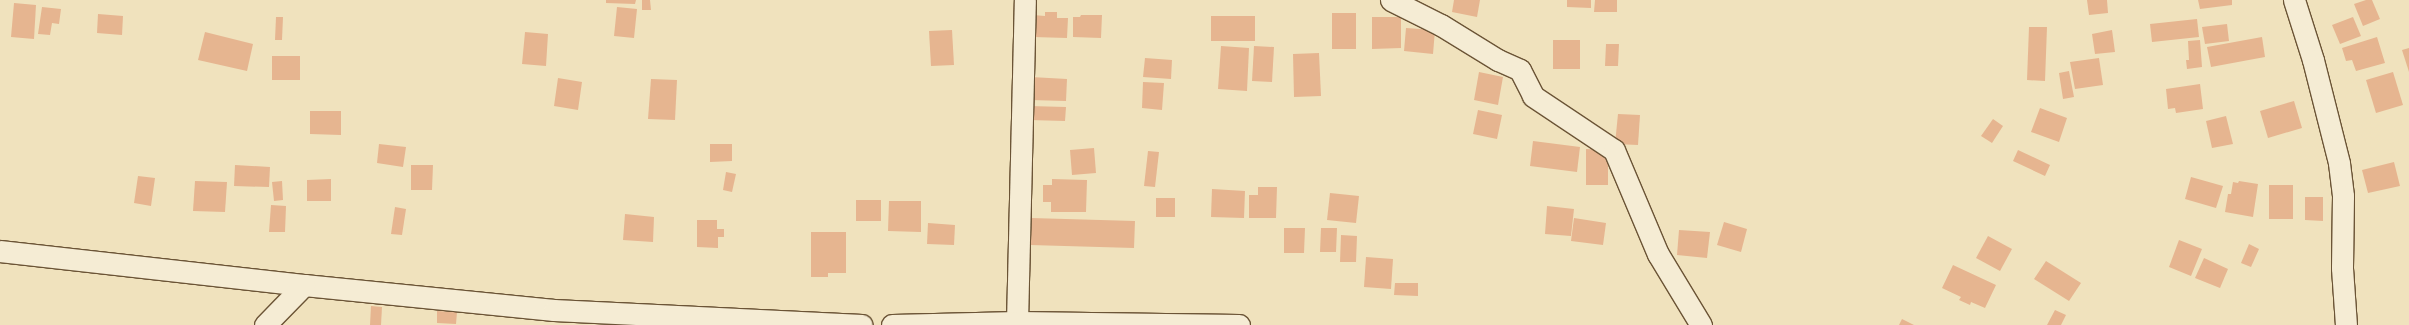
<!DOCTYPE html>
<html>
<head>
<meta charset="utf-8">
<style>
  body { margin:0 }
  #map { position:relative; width:2409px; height:325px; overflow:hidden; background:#f0e2bd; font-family:Cardo,serif }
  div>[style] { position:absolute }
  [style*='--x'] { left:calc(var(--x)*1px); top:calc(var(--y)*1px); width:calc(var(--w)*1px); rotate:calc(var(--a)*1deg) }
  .building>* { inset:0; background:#e6b590 }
  .roads { filter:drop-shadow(1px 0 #6b5436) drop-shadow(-1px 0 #6b5436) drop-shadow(0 1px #6b5436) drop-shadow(0 -1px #6b5436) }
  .minor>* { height:21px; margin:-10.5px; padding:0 10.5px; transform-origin:10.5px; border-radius:10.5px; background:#f5ecd4 }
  span { translate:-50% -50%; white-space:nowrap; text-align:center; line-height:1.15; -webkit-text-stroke:3px #f5ecd4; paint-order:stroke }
</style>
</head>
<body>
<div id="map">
  <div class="building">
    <i style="clip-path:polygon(606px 0,636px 0,635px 4px,606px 3px)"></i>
    <i style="clip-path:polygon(642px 0,650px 0,651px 10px,642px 10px)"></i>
    <i style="clip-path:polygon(1454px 0,1480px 0,1477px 17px,1452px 12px)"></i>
    <i style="clip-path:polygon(1567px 0,1591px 0,1591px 8px,1567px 7px)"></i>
    <i style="clip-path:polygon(1595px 0,1617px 0,1617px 12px,1594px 12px)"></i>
    <i style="clip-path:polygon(2087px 0,2107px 0,2108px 13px,2089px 15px)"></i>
    <i style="clip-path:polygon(2198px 0,2232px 0,2232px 5px,2200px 9px)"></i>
    <i style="clip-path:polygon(2366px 0,2372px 0,2380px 19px,2363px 26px,2354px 4px)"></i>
    <i style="clip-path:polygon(14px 3px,36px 5px,34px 39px,11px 37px)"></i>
    <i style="clip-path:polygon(42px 7px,61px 9px,59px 24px,52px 23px,50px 35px,38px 34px)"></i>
    <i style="clip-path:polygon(617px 7px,637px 9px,634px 38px,614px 36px)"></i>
    <i style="clip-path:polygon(1045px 12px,1057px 12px,1057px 18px,1068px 18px,1067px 38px,1033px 37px,1033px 15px,1045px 16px)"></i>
    <i style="clip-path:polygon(1332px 13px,1356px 13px,1356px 49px,1332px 49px)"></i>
    <i style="clip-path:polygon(98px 14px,123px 16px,122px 35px,97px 33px)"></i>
    <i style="clip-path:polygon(1081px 15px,1102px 15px,1101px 38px,1073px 37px,1073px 17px,1080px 17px)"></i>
    <i style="clip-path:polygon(1211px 16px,1255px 16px,1255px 41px,1211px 41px)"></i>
    <i style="clip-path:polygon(276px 17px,283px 17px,282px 40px,275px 40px)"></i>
    <i style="clip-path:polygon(1372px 17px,1401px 17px,1401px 48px,1372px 49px)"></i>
    <i style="clip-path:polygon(2353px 17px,2361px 36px,2340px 44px,2332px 25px)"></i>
    <i style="clip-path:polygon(2197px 19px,2199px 37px,2152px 42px,2150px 24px)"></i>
    <i style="clip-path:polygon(2227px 24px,2229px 41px,2205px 44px,2202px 27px)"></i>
    <i style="clip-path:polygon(2029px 27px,2047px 27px,2045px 81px,2027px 80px)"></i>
    <i style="clip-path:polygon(1406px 28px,1435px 30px,1433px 54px,1404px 51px)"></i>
    <i style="clip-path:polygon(952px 30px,954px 65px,931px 66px,929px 31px)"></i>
    <i style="clip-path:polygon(2112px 30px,2115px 52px,2095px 54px,2092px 34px)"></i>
    <i style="clip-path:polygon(205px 32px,253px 44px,247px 71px,198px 60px)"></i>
    <i style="clip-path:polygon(525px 32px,548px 34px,546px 66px,522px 64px)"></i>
    <i style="clip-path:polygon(2262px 37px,2265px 57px,2211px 67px,2207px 47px)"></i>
    <i style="clip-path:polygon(2377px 37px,2385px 63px,2356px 71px,2352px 60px,2346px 61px,2342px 48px)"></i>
    <i style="clip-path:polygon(1553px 40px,1580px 40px,1580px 69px,1553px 69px)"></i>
    <i style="clip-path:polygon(2200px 40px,2202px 67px,2187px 69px,2186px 60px,2189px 60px,2188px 41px)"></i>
    <i style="clip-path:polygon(1606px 44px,1619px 44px,1618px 66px,1605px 66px)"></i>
    <i style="clip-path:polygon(1221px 46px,1249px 48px,1247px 91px,1218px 89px)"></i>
    <i style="clip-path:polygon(1254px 46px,1274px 47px,1272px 82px,1252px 81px)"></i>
    <i style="clip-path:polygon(2409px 48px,2409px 72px,2402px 50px)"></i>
    <i style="clip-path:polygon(1319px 53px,1321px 96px,1294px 97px,1293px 54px)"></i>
    <i style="clip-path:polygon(272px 56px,300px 56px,300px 80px,272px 80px)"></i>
    <i style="clip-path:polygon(1145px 58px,1172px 60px,1171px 79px,1143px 77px)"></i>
    <i style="clip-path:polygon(2099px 58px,2103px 85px,2075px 89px,2070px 62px)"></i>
    <i style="clip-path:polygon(2069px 71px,2074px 97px,2063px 99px,2059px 73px)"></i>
    <i style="clip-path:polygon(1479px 72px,1503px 77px,1498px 105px,1474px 100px)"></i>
    <i style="clip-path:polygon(2393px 72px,2403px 105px,2376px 113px,2366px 80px)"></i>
    <i style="clip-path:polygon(1031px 77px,1067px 79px,1066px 101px,1030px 100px)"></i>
    <i style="clip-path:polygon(558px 78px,582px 82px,578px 110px,554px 106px)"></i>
    <i style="clip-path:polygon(651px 79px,677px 80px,675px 120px,648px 119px)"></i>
    <i style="clip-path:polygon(1143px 82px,1164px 83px,1162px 110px,1142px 108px)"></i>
    <i style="clip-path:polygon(2200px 84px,2203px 109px,2176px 113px,2175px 108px,2168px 109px,2166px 89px)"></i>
    <i style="clip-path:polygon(2294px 101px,2302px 128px,2268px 138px,2260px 111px)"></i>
    <i style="clip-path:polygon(1029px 106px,1066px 107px,1065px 121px,1029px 120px)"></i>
    <i style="clip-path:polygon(2040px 108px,2067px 118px,2059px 142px,2031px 132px)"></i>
    <i style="clip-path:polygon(1478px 110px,1502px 115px,1497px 139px,1473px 134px)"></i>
    <i style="clip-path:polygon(310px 111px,341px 111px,341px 135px,310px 134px)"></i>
    <i style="clip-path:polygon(1618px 114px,1640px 115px,1638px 145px,1615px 144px)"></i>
    <i style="clip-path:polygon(2226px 116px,2233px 144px,2212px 148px,2206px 121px)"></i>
    <i style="clip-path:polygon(1993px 119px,2003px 126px,1992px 143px,1981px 136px)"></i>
    <i style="clip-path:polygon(1533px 141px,1580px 147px,1577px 172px,1530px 166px)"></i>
    <i style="clip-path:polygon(379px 144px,406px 147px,403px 167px,377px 163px)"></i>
    <i style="clip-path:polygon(710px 144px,732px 144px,732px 161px,710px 162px)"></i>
    <i style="clip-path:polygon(1094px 148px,1096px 173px,1072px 175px,1070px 150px)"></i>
    <i style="clip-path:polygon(1586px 149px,1608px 150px,1608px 185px,1586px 185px)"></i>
    <i style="clip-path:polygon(2018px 150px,2050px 165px,2045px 176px,2013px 161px)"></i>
    <i style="clip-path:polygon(1148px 151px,1159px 152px,1155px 187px,1144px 186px)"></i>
    <i style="clip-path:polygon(2394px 162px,2400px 186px,2368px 193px,2362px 170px)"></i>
    <i style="clip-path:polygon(235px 165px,270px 167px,269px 187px,234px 186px)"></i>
    <i style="clip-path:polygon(411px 165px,433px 165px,432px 190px,411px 190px)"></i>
    <i style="clip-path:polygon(726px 172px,736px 174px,732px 192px,723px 190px)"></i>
    <i style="clip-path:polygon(138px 176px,155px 178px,151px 206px,134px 203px)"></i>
    <i style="clip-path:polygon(2191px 177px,2223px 186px,2216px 208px,2185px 199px)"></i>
    <i style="clip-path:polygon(331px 179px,331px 201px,307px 201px,307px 180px)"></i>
    <i style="clip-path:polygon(1052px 179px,1087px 180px,1086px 212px,1051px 212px,1051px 202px,1043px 202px,1043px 185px,1052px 185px)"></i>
    <i style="clip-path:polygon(195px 181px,227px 182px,225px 212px,193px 211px)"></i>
    <i style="clip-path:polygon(282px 181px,283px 200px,274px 201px,272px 182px)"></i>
    <i style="clip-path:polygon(2239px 181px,2258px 184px,2253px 217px,2225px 212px,2228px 194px,2231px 194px,2233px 182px,2238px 183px)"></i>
    <i style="clip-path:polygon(2269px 185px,2293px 185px,2293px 219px,2269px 219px)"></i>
    <i style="clip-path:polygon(1258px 187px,1277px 187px,1276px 218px,1249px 218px,1249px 195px,1258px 195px)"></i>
    <i style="clip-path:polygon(1212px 189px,1245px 191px,1244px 218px,1211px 217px)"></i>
    <i style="clip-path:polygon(1330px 193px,1359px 196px,1356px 223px,1327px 220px)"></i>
    <i style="clip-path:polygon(2305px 197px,2323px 197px,2323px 221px,2305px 220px)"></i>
    <i style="clip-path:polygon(1156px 198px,1175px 198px,1175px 217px,1156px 217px)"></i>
    <i style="clip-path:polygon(856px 200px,881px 200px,881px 221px,856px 221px)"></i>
    <i style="clip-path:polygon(889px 201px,921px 201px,921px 232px,888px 231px)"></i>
    <i style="clip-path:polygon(271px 205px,286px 206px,285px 232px,269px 232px)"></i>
    <i style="clip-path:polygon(1547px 206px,1574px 209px,1571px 236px,1545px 234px)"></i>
    <i style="clip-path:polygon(395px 207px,406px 209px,402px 235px,391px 234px)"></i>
    <i style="clip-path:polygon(625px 214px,654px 217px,653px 242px,623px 240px)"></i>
    <i style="clip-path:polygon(1031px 218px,1135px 221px,1134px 248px,1030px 245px)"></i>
    <i style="clip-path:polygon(1574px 218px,1606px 223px,1603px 245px,1571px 241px)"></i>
    <i style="clip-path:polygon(697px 220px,717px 220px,717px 229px,724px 229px,724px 237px,718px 237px,718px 248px,697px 247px)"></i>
    <i style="clip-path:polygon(1724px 222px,1747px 229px,1741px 252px,1717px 245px)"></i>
    <i style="clip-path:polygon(928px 223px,955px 225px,954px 245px,927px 244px)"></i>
    <i style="clip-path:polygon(1284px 228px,1305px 228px,1304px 253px,1284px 253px)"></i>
    <i style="clip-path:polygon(1321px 228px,1337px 228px,1336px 252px,1320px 252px)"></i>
    <i style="clip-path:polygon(1679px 230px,1710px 232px,1707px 258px,1677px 255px)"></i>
    <i style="clip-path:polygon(811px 232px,846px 232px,846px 273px,828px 273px,828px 277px,811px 277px)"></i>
    <i style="clip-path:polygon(1341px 235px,1357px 236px,1356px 262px,1340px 262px)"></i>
    <i style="clip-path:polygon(1988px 236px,2012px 249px,2000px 271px,1976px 258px)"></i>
    <i style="clip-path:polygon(2179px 240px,2202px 249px,2191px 276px,2169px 267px)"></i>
    <i style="clip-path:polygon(2249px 244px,2259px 249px,2251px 267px,2241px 263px)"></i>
    <i style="clip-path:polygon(1366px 257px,1393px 259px,1391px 289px,1364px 287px)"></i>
    <i style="clip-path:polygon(2204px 258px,2228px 269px,2220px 288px,2195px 278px)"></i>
    <i style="clip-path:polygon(2046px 261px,2081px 283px,2069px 301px,2034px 279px)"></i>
    <i style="clip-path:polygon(1953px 265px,1996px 285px,1985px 308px,1971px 302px,1970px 305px,1959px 300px,1961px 297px,1942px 288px)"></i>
    <i style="clip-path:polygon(1395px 283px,1418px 283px,1418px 296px,1394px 295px)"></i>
    <i style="clip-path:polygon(371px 306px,382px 307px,381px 325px,370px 325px)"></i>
    <i style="clip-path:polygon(2055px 310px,2066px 315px,2061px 325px,2047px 325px)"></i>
    <i style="clip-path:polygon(437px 311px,457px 312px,456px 324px,437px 323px)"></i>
    <i style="clip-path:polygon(1902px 319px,1914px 325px,1899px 325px)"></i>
  </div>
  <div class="roads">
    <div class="minor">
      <i style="--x:1391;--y:0;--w:56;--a:26.6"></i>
      <i style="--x:1441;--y:25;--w:67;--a:31.6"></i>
      <i style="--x:1498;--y:60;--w:24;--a:24"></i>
      <i style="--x:1520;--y:70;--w:29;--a:63"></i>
      <i style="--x:1533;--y:96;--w:97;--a:33.7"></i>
      <i style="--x:1614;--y:150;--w:113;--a:67.1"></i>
      <i style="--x:1658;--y:254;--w:83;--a:58.8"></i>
      <i style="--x:2294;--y:0;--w:63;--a:72.4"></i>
      <i style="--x:2313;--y:60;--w:106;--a:75.8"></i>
      <i style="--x:2339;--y:163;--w:33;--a:83"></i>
      <i style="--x:2343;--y:196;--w:72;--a:90.8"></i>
      <i style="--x:2342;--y:268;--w:57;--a:86"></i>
      <i style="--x:0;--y:251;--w:306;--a:6.4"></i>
      <i style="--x:304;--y:285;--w:251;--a:5.7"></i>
      <i style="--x:554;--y:310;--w:308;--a:2.8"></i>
      <i style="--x:1017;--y:322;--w:322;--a:-88.6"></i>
      <i style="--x:265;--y:325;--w:56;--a:-45.7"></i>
      <i style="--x:892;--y:325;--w:125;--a:-1.4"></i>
      <i style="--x:1017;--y:322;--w:222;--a:0.8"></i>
    </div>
  </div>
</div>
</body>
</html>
